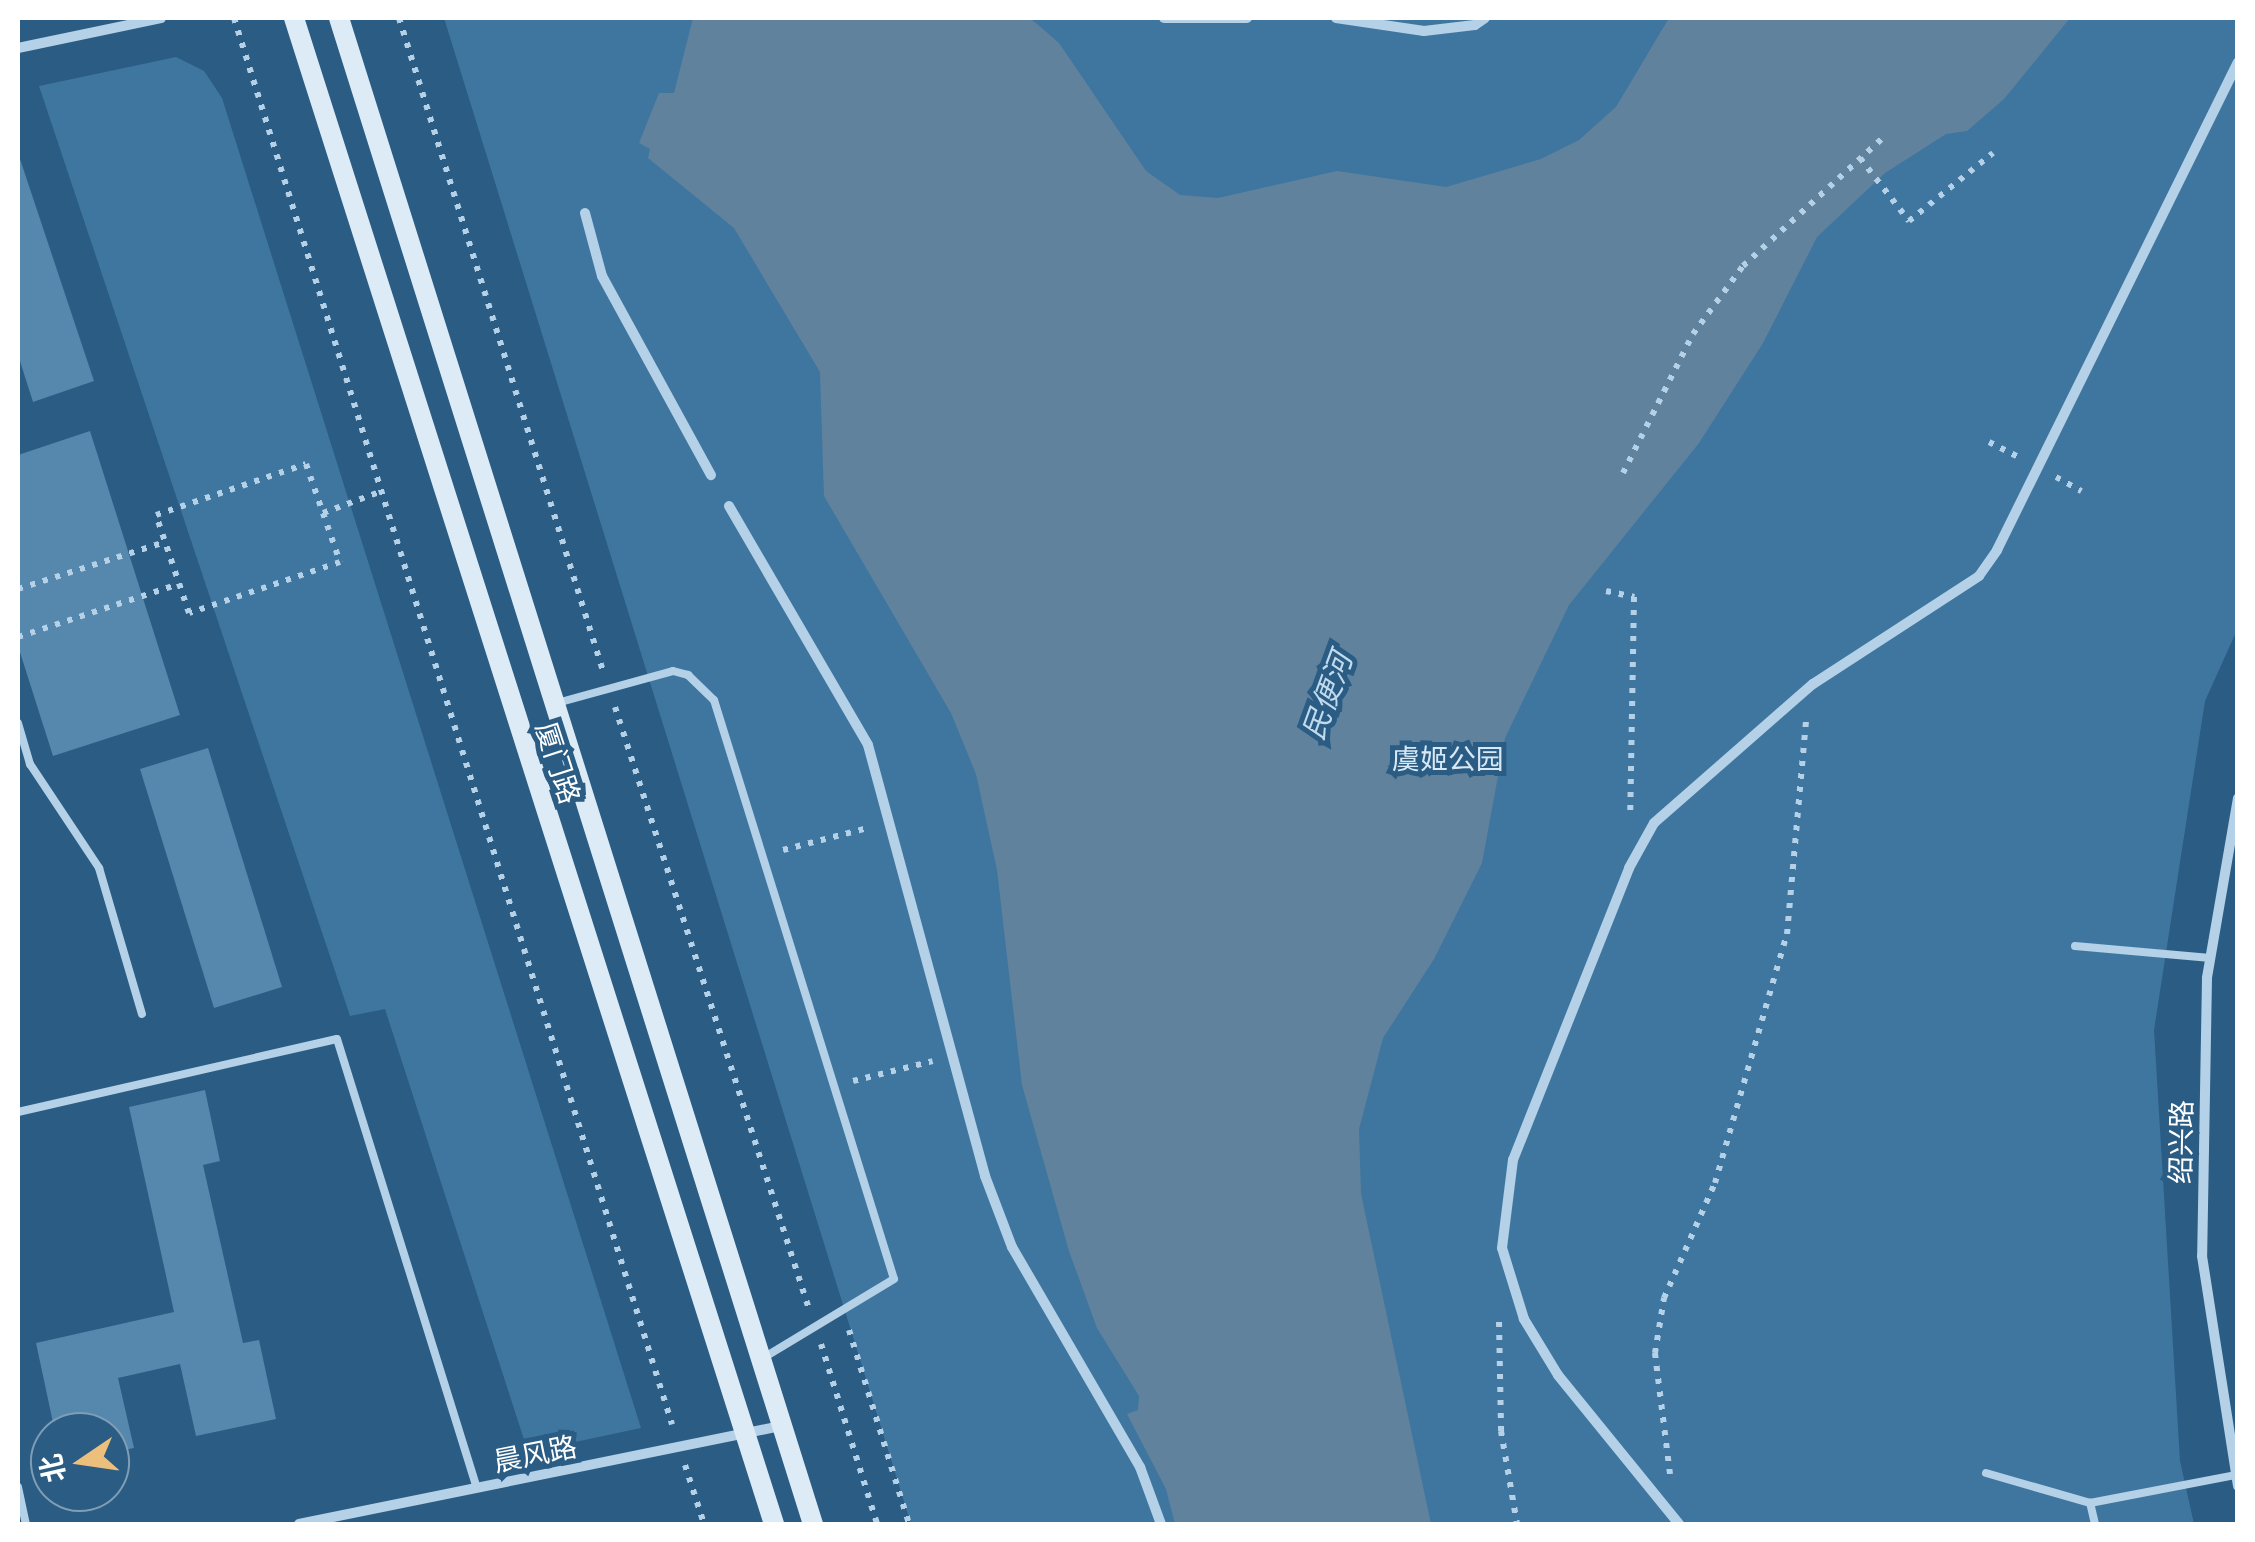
<!DOCTYPE html>
<html>
<head>
<meta charset="utf-8">
<style>
  body { margin:0 }
  #map { position:relative; width:2255px; height:1542px; overflow:hidden; background:#2a5c84; font-family:"IBM Plex Sans","Noto Sans SC",sans-serif }
  div>[style] { position:absolute }
  [style*='--x'] { left:calc(var(--x)*1px); top:calc(var(--y)*1px); width:calc(var(--w)*1px); rotate:calc(var(--a)*1deg) }
  .green>* { inset:0; background:#3f76a0 }
  .water>* { inset:0; background:#60829d }
  .building>* { inset:0; background:#5687ad }
  .path>* { height:6px; margin-top:-3px; transform-origin:0; background:repeating-linear-gradient(90deg,#b4d1e7 0 5px,transparent 0 13px) }
  .lane>* { height:8px; margin:-4px; padding:0 4px; transform-origin:4px; border-radius:4px; background:#b4d1e7 }
  .street>* { height:10px; margin:-5px; padding:0 5px; transform-origin:5px; border-radius:5px; background:#b4d1e7 }
  .secondary>* { height:20px; margin:-10px; padding:0 10px; transform-origin:10px; border-radius:10px; background:#ddebf6 }
  span { translate:-50% -50%; white-space:nowrap; text-align:center; line-height:1.15; -webkit-text-stroke:10px #2a5c84; paint-order:stroke }
  .park-label { font-size:28px; color:#d7e8f6 }
  .street-label { font-size:28px; color:#fff }
  .water-label { font-size:30px; color:#c0daee; font-style:italic }
  .frame { position:absolute; inset:0; border:20px solid #fff; pointer-events:none }
  .north { position:absolute; left:30px; top:1412px; width:100px; height:100px; box-sizing:border-box; background:#2a5c84; border:2px solid #7f9db5; border-radius:50%; rotate:257deg; font-size:28px; font-weight:700; line-height:40px; text-align:center; color:#fff }
  .north::after { content:''; display:block; margin:auto; width:35px; height:45px; background:#edbf7c; clip-path:polygon(50% 0,100% 100%,50% 72%,0 100%) }
</style>
</head>
<body>
<div id="map">
  <div class="green">
    <i style="clip-path:polygon(444px 18px,2237px 18px,2237px 630px,2205px 701px,2154px 1030px,2180px 1461px,2194px 1524px,911px 1524px)"></i>
    <i style="clip-path:polygon(176px 57px,204px 71px,222px 98px,641px 1428px,528px 1452px,385px 1009px,350px 1016px,39px 86px)"></i>
  </div>
  <div class="water">
    <i style="clip-path:polygon(693px 18px,1030px 18px,1059px 43px,1146px 171px,1180px 195px,1218px 198px,1337px 171px,1446px 187px,1541px 159px,1579px 140px,1616px 107px,1669px 18px,2070px 18px,2004px 99px,1967px 131px,1946px 134px,1885px 173px,1817px 237px,1763px 343px,1699px 443px,1569px 605px,1505px 738px,1482px 863px,1434px 959px,1383px 1038px,1359px 1129px,1361px 1194px,1431px 1524px,1175px 1524px,1166px 1489px,1127px 1414px,1138px 1410px,1139px 1396px,1097px 1328px,1069px 1251px,1022px 1085px,997px 870px,976px 774px,951px 713px,824px 496px,820px 372px,734px 228px,648px 158px,650px 149px,639px 143px,659px 93px,674px 93px)"></i>
  </div>
  <div class="building">
    <i style="clip-path:polygon(18px 153px,94px 381px,33px 402px,18px 355px)"></i>
    <i style="clip-path:polygon(90px 431px,180px 715px,53px 756px,18px 646px,18px 455px)"></i>
    <i style="clip-path:polygon(208px 748px,282px 987px,214px 1008px,140px 769px)"></i>
    <i style="clip-path:polygon(205px 1090px,220px 1161px,203px 1165px,243px 1343px,259px 1340px,276px 1419px,196px 1436px,180px 1364px,118px 1378px,134px 1448px,110px 1453px,110px 1432px,55px 1432px,36px 1343px,174px 1312px,129px 1107px)"></i>
  </div>
  <div class="path">
    <i style="--x:234;--y:18;--w:1473;--a:72.7"></i>
    <i style="--x:399;--y:18;--w:684;--a:72.65"></i>
    <i style="--x:1860;--y:158;--w:80;--a:52.1"></i>
    <i style="--x:1909;--y:221;--w:108;--a:-39"></i>
    <i style="--x:1989;--y:442;--w:33;--a:27"></i>
    <i style="--x:1623;--y:473;--w:156;--a:-63.3"></i>
    <i style="--x:1693;--y:334;--w:84;--a:-53.7"></i>
    <i style="--x:1743;--y:266;--w:191;--a:-42.5"></i>
    <i style="--x:2056;--y:477;--w:29;--a:29"></i>
    <i style="--x:323;--y:513;--w:52;--a:70.9"></i>
    <i style="--x:340;--y:562;--w:159;--a:161.3"></i>
    <i style="--x:189;--y:613;--w:103;--a:-108.6"></i>
    <i style="--x:156;--y:515;--w:158;--a:-18.8"></i>
    <i style="--x:306;--y:464;--w:52;--a:70.9"></i>
    <i style="--x:323;--y:513;--w:63;--a:-20.4"></i>
    <i style="--x:18;--y:589;--w:154;--a:-17.7"></i>
    <i style="--x:1606;--y:591;--w:29;--a:12"></i>
    <i style="--x:1634;--y:597;--w:220;--a:91"></i>
    <i style="--x:18;--y:637;--w:169;--a:-18.2"></i>
    <i style="--x:615;--y:707;--w:632;--a:72.14"></i>
    <i style="--x:783;--y:850;--w:88;--a:-14.5"></i>
    <i style="--x:853;--y:1081;--w:82;--a:-14"></i>
    <i style="--x:1499;--y:1322;--w:109;--a:88.9"></i>
    <i style="--x:1501;--y:1431;--w:94;--a:80.2"></i>
    <i style="--x:849;--y:1330;--w:203;--a:72.8"></i>
    <i style="--x:821;--y:1344;--w:189;--a:72.7"></i>
    <i style="--x:685;--y:1465;--w:62;--a:72.1"></i>
    <i style="--x:1670;--y:1474;--w:122;--a:-97.1"></i>
    <i style="--x:1655;--y:1353;--w:56;--a:-80.7"></i>
    <i style="--x:1664;--y:1298;--w:126;--a:-66.1"></i>
    <i style="--x:1715;--y:1183;--w:259;--a:-73.9"></i>
    <i style="--x:1787;--y:934;--w:215;--a:-84.9"></i>
  </div>
  <div class="lane">
    <i style="--x:557;--y:703;--w:120;--a:-15.4"></i>
    <i style="--x:673;--y:671;--w:16;--a:15"></i>
    <i style="--x:688;--y:675;--w:36;--a:44"></i>
    <i style="--x:714;--y:700;--w:606;--a:72.73"></i>
    <i style="--x:894;--y:1279;--w:153;--a:148.9"></i>
    <i style="--x:18;--y:723;--w:43;--a:73.7"></i>
    <i style="--x:30;--y:764;--w:125;--a:56.4"></i>
    <i style="--x:99;--y:868;--w:152;--a:73.6"></i>
    <i style="--x:2075;--y:946;--w:136;--a:5.1"></i>
    <i style="--x:18;--y:1112;--w:327;--a:-12.9"></i>
    <i style="--x:337;--y:1039;--w:470;--a:72.7"></i>
    <i style="--x:1986;--y:1473;--w:108;--a:16.1"></i>
    <i style="--x:18;--y:1487;--w:38;--a:78"></i>
    <i style="--x:2095;--y:1524;--w:22;--a:-103"></i>
    <i style="--x:2090;--y:1503;--w:149;--a:-10.9"></i>
  </div>
  <div class="street">
    <i style="--x:1164;--y:18;--w:83;--a:0"></i>
    <i style="--x:1336;--y:18;--w:89;--a:8.4"></i>
    <i style="--x:1424;--y:31;--w:51;--a:-6.7"></i>
    <i style="--x:1475;--y:25;--w:12;--a:-35"></i>
    <i style="--x:18;--y:48;--w:146;--a:-11.8"></i>
    <i style="--x:585;--y:213;--w:65;--a:74.9"></i>
    <i style="--x:602;--y:276;--w:227;--a:61.3"></i>
    <i style="--x:729;--y:506;--w:276;--a:59.8"></i>
    <i style="--x:868;--y:745;--w:447;--a:74.8"></i>
    <i style="--x:985;--y:1176;--w:76;--a:69.2"></i>
    <i style="--x:1012;--y:1247;--w:255;--a:59.8"></i>
    <i style="--x:1140;--y:1467;--w:61;--a:69.8"></i>
    <i style="--x:2238;--y:798;--w:183;--a:99.8"></i>
    <i style="--x:2207;--y:978;--w:278;--a:91"></i>
    <i style="--x:2202;--y:1256;--w:233;--a:81.1"></i>
    <i style="--x:299;--y:1524;--w:491;--a:-11.5"></i>
    <i style="--x:1679;--y:1524;--w:192;--a:-129.1"></i>
    <i style="--x:1558;--y:1375;--w:66;--a:-121.3"></i>
    <i style="--x:1524;--y:1319;--w:74;--a:-107.2"></i>
    <i style="--x:1502;--y:1248;--w:89;--a:-82.9"></i>
    <i style="--x:1513;--y:1160;--w:314;--a:-68.3"></i>
    <i style="--x:1629;--y:868;--w:51;--a:-60.9"></i>
    <i style="--x:1654;--y:823;--w:211;--a:-41.2"></i>
    <i style="--x:1813;--y:684;--w:198;--a:-33"></i>
    <i style="--x:1979;--y:576;--w:32;--a:-55"></i>
    <i style="--x:1997;--y:550;--w:544;--a:-63.72"></i>
  </div>
  <div class="secondary">
    <i style="--x:294;--y:18;--w:1581;--a:72.32"></i>
    <i style="--x:339;--y:18;--w:1579;--a:72.53"></i>
  </div>
  <div class="park-label">
    <span style="left:1448px;top:759px">虞姬公园</span>
  </div>
  <div class="street-label">
    <span style="left:558px;top:763px;rotate:72deg">厦门路</span>
    <span style="left:2181px;top:1142px;rotate:-89deg">绍兴路</span>
    <span style="left:535px;top:1454px;rotate:-11deg">晨风路</span>
  </div>
  <div class="water-label">
    <span style="left:1327px;top:696px;rotate:-70deg">民便河</span>
  </div>
  <div class="frame"></div>
  <div class="north">北</div>
</div>
</body>
</html>
